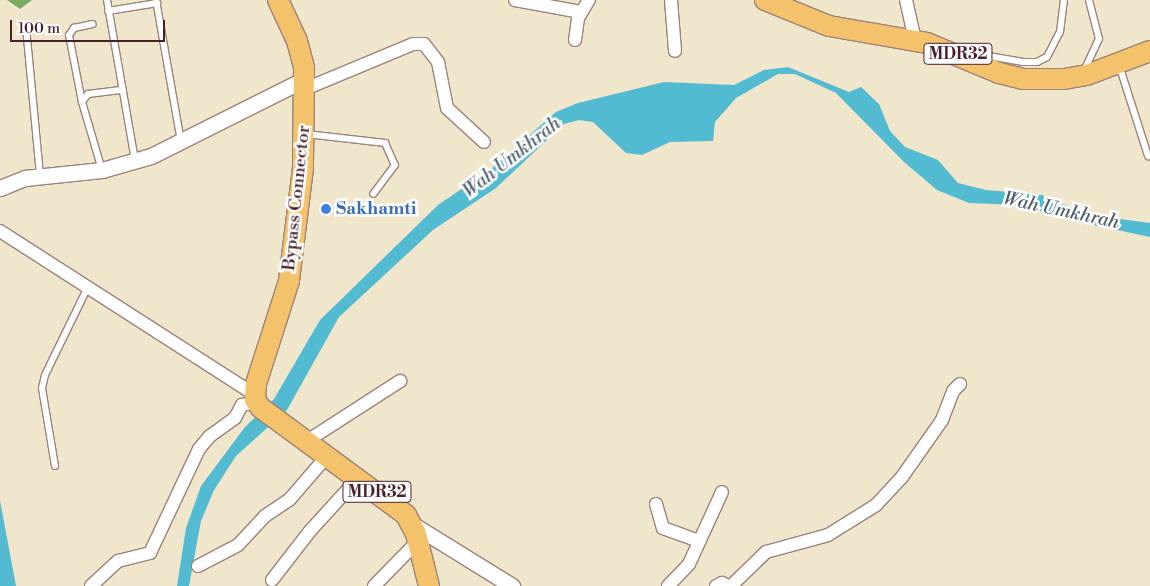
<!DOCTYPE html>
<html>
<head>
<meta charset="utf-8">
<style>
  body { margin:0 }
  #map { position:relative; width:1150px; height:586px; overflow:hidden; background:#efe6cb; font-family:"Libre Bodoni",serif }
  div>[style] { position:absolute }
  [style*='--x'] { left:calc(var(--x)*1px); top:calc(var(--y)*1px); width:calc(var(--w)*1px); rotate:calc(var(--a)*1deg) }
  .forest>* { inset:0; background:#7aa962 }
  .water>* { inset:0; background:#53bbd1 }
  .roads { filter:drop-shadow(1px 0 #9c827b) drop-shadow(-1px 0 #9c827b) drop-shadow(0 1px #9c827b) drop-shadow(0 -1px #9c827b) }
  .service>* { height:6px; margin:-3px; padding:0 3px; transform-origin:3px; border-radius:3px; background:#fff }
  .minor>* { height:12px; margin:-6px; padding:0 6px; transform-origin:6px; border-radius:6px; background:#fff }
  .tertiary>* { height:15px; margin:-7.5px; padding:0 7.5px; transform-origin:7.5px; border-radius:7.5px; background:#fff }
  .primary>* { height:20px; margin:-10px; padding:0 10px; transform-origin:10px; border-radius:10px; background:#f4c26a }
  .dots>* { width:14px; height:14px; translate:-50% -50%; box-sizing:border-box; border:2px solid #fff; border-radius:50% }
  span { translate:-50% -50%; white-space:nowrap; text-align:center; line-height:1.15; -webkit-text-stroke:5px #fff; paint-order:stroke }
  .shield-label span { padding:1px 4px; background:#fff; border:1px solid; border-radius:4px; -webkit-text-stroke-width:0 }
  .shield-label { font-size:16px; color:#4a1f2b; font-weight:700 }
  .street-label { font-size:18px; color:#4a1f2b }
  .shop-label { font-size:18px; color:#366cbe; font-weight:700 }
  .left { translate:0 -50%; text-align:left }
  .water-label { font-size:19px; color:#4e5d6d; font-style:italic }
  .scale { position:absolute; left:10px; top:20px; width:155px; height:22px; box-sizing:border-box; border:2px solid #4a1f2b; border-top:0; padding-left:6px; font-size:15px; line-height:18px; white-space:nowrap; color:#4a1f2b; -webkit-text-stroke:4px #fff; paint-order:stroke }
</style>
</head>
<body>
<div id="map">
  <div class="forest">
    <i style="clip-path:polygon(7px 0,32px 0,20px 9px)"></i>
  </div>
  <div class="water">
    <i style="clip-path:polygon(788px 67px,849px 92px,861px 87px,879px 104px,890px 131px,905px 147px,938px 160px,958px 183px,986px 190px,1042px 195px,1069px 207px,1113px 218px,1150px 223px,1150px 237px,1070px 220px,1020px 205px,969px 203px,937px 190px,904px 162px,836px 93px,795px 74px,778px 74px,736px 98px,715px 122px,713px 141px,670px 142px,642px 155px,626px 153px,593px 122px,579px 120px,564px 124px,496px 188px,433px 230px,339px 317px,287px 410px,236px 456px,214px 490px,201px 521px,189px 586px,177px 586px,186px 528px,201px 486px,245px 427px,274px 399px,320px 320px,438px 205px,491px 169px,556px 112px,578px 103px,664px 82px,734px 85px,764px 70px)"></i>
    <i style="clip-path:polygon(0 500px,1px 506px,16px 586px,0 586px)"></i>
  </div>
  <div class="roads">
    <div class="service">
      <i style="--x:107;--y:0;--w:162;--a:80.1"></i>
      <i style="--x:156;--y:0;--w:144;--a:80"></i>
      <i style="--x:108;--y:11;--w:50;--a:-9.3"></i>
      <i style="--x:26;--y:27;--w:149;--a:84.6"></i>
      <i style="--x:971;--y:53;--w:53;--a:9.8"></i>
      <i style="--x:1023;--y:62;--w:14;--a:0"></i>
      <i style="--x:1037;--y:62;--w:11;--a:-27"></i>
      <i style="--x:1047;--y:57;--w:28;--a:-63"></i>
      <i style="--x:1060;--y:32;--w:32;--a:-83"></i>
      <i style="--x:1119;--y:65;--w:96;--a:72.3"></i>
      <i style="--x:1083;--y:73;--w:38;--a:-65"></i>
      <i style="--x:1099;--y:39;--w:40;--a:-104.4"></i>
      <i style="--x:82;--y:102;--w:68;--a:-101"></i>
      <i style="--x:69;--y:35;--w:9;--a:-54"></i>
      <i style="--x:74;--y:28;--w:19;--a:-12"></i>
      <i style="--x:306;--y:134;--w:80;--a:6.5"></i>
      <i style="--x:385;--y:143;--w:24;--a:66"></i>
      <i style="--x:395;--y:165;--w:36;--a:127"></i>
      <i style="--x:102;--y:170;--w:71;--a:-106.4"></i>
      <i style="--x:82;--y:102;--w:10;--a:-53"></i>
      <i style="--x:88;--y:94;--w:35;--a:-7"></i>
      <i style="--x:55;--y:466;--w:79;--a:-99.5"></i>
      <i style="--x:42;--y:388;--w:13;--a:-77"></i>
      <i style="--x:45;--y:375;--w:98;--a:-64"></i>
    </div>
    <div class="minor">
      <i style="--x:515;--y:0;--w:67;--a:10.3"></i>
      <i style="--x:671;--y:0;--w:51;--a:85.5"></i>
      <i style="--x:906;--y:0;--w:41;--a:77.3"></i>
      <i style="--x:575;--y:40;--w:22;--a:-82"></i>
      <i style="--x:578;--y:18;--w:21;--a:-59"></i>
      <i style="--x:305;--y:89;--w:117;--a:-22.6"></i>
      <i style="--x:413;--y:44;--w:11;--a:0"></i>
      <i style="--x:424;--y:44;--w:23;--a:52"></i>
      <i style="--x:438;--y:62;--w:47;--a:78.9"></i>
      <i style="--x:447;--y:108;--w:50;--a:42.6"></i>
      <i style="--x:0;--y:231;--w:303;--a:32.7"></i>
      <i style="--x:307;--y:441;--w:111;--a:-32.8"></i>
      <i style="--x:656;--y:504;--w:25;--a:74"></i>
      <i style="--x:663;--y:528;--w:37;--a:20"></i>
      <i style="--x:198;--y:566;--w:45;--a:-27.7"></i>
      <i style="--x:238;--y:545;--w:40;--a:-47"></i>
      <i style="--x:265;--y:516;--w:30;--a:-34"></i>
      <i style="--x:290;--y:499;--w:57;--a:-49.3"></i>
      <i style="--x:272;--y:580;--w:62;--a:-52.2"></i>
      <i style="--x:310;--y:531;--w:72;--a:-47.8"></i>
      <i style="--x:91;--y:586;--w:37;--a:-43"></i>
      <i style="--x:118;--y:561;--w:33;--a:-14"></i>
      <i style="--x:150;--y:553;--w:115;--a:-64.8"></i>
      <i style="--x:199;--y:449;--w:17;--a:-50"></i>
      <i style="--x:210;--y:436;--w:31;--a:-36"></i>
      <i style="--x:235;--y:418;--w:15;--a:-62"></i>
      <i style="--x:242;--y:405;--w:14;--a:-12"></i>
      <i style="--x:374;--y:586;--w:63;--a:-45.6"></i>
      <i style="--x:668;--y:586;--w:30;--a:-46"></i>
      <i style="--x:689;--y:564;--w:79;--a:-65.4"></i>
      <i style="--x:716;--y:586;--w:7;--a:-27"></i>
      <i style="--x:722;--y:583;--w:7;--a:27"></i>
      <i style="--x:731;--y:586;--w:49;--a:-44.2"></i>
      <i style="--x:766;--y:552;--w:64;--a:-15.3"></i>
      <i style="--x:828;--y:535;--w:57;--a:-32"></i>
      <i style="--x:876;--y:505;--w:38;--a:-47"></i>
      <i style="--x:902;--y:477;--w:70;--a:-54.9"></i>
      <i style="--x:942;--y:420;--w:31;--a:-69"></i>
      <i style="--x:953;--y:391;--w:10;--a:-45"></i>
    </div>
    <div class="tertiary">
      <i style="--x:0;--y:188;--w:27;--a:-22"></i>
      <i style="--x:25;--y:178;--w:77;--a:-5.9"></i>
      <i style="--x:102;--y:170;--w:51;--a:-15.9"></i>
      <i style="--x:151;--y:156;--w:172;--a:-26.6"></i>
      <i style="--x:412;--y:524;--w:118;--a:31.8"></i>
    </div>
    <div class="primary">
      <i style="--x:278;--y:0;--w:45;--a:65.1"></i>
      <i style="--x:297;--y:41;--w:28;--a:75"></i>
      <i style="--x:304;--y:68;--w:100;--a:90.6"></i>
      <i style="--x:303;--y:168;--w:114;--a:97.1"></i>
      <i style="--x:289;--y:281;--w:108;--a:107.8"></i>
      <i style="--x:256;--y:384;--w:16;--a:94"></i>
      <i style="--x:255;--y:400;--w:10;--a:53"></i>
      <i style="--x:261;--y:408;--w:180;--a:36.4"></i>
      <i style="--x:406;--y:515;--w:21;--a:62"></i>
      <i style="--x:416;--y:534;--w:54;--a:76"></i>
      <i style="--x:765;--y:0;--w:69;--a:22.1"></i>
      <i style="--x:829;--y:26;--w:99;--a:9.8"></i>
      <i style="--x:927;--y:43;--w:78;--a:22.6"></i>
      <i style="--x:999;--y:73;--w:25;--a:14"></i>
      <i style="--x:1023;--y:79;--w:41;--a:0"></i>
      <i style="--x:1064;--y:79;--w:23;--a:-10"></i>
      <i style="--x:1087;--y:75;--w:67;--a:-20.9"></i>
    </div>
  </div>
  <div class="dots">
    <i style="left:326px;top:209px;background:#3f7fe0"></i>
  </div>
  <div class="shield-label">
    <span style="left:958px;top:54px">MDR32</span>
    <span style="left:377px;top:492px">MDR32</span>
  </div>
  <div class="street-label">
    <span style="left:297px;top:198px;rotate:-84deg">Bypass Connector</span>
  </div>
  <div class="shop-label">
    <span class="left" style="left:336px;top:209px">Sakhamti</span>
  </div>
  <div class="water-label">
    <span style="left:512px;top:158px;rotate:-38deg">Wah Umkhrah</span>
    <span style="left:1061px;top:211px;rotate:12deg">Wah Umkhrah</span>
  </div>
  <div class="scale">100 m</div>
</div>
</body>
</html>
